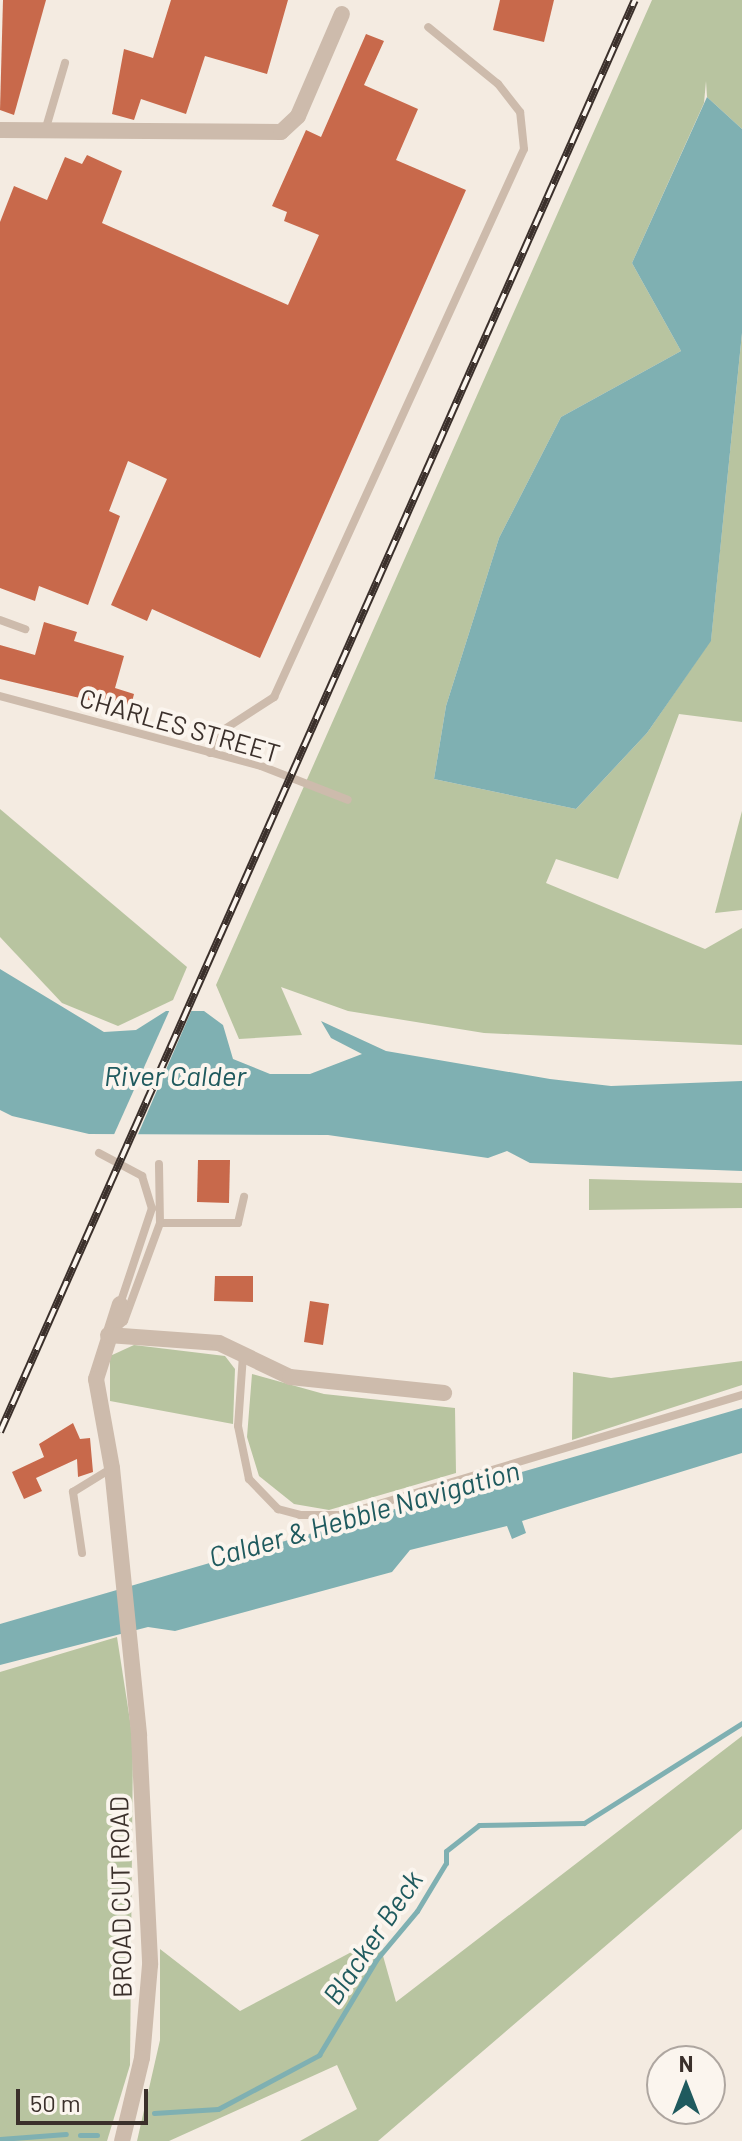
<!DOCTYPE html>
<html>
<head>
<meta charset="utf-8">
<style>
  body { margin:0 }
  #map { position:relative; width:742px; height:2141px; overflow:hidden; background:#f4ebe1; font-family:Barlow,sans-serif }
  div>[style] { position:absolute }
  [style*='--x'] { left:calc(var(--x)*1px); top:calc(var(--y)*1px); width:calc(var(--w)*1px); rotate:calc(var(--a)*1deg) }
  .green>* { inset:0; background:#b8c4a0 }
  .water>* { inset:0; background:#7fb0b2 }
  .pier>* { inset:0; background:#f4ebe1 }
  .stream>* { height:5px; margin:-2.5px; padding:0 2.5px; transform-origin:2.5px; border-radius:2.5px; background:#7fb0b2 }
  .building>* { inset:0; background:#c8694b }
  .service>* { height:8px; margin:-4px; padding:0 4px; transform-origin:4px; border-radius:4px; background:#cdbbac }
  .minor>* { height:16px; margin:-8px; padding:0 8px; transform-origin:8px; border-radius:8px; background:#cdbbac }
  .rail>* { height:8px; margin-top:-4px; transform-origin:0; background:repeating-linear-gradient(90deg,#fbf5ee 0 15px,#3b302b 0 30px); box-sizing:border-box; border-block:2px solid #3b302b }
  span { translate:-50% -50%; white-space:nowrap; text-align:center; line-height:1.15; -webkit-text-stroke:8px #fbf5ee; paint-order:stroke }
  .street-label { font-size:26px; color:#3b302b }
  .water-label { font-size:28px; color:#1f5a5e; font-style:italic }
  .north { position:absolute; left:646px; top:2045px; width:80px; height:80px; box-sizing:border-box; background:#fbf5ee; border:2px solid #aea6a0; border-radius:50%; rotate:0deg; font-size:22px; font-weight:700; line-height:32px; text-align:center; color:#3b302b }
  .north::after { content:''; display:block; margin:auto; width:28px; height:36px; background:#1f5a5e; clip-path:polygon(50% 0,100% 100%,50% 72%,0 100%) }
  .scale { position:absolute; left:16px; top:2089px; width:132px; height:36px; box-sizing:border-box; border:4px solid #3b302b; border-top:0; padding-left:10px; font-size:24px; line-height:28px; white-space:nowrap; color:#3b302b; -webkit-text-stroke:6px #fbf5ee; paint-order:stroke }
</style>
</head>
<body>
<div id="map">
  <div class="green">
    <i style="clip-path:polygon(652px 0,742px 0,742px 129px,707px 97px,706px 81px,704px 103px,632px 263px,681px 351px,561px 417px,499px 538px,446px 706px,434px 779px,576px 809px,647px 733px,711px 640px,742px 333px,742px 722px,679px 714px,618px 879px,556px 859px,546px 883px,705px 949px,742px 928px,742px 1045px,484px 1033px,348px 1011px,281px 987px,302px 1035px,239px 1039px,216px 985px)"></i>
    <i style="clip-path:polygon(0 809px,187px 967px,173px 1000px,118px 1026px,62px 1003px,0 937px)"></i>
    <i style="clip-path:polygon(742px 811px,742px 910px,715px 913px)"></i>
    <i style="clip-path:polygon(589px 1179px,742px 1183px,742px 1208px,589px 1210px)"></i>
    <i style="clip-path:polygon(134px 1345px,225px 1356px,235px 1369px,233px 1424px,110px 1401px,110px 1356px)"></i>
    <i style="clip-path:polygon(742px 1361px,742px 1385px,572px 1440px,573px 1372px,611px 1378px)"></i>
    <i style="clip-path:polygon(252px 1374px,324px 1394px,455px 1408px,456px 1473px,329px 1510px,294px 1504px,259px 1476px,247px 1437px)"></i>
    <i style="clip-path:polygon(117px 1637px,133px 1740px,130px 2065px,107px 2141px,0 2141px,0 1672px)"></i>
    <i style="clip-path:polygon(742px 1736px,742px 1829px,378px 2141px,300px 2141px,357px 2109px,337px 2065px,169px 2141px,137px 2141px,160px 2040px,160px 1949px,240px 2011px,378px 1938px,396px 2002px)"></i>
  </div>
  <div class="water">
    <i style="clip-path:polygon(707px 97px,742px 129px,742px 333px,711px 641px,647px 733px,576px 809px,434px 779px,446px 706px,499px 538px,561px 417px,681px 351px,632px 263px)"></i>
    <i style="clip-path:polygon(0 969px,104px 1032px,136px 1030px,166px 1011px,204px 1011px,223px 1025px,233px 1059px,270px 1074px,310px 1074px,362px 1054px,331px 1038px,321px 1021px,386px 1051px,550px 1079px,611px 1086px,742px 1081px,742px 1171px,530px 1163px,507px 1151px,488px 1158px,328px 1135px,89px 1134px,12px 1116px,0 1110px)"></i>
    <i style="clip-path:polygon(742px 1408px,742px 1453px,522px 1521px,526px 1533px,512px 1539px,507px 1526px,410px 1550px,392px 1572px,175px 1631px,148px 1627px,0 1665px,0 1624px)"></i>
  </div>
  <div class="pier">
    <i style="clip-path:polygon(171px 1007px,193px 1007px,136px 1139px,112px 1139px)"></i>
  </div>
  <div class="stream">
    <i style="--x:154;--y:2113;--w:64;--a:-3.6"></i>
    <i style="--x:218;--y:2109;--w:115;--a:-28.1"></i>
    <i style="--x:319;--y:2055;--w:111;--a:-59"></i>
    <i style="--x:376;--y:1960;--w:64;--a:-50.1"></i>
    <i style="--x:417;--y:1911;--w:56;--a:-58.9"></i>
    <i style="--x:446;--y:1863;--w:12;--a:-90"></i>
    <i style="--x:446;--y:1851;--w:42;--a:-38.2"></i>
    <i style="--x:479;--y:1825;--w:105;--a:-1.1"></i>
    <i style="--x:584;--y:1823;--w:187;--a:-32.3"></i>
    <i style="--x:80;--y:2135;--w:17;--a:0"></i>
    <i style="--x:0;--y:2139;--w:66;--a:-4.3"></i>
  </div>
  <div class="building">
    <i style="clip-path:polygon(3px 0,46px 0,14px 115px,0 110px)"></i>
    <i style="clip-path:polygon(171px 0,288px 0,267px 74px,205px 56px,186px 114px,141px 99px,134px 120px,112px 114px,124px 49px,153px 58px)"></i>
    <i style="clip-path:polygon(500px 0,554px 0,544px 42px,493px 30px)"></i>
    <i style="clip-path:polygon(366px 34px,384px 41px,364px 85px,418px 109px,396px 160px,466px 190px,260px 658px,152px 609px,147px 621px,111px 605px,167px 479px,128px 461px,109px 511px,120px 516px,88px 605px,39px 586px,35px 601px,0 588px,0 222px,14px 186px,47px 200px,65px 157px,82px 164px,87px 155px,122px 171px,102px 223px,288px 305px,319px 235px,284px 221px,287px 212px,272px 206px,306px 130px,321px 137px)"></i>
    <i style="clip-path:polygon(44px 622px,77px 632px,74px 641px,124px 656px,115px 688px,134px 694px,130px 710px,0 679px,0 645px,35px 655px)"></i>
    <i style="clip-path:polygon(198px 1160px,230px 1160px,229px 1203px,197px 1202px)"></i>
    <i style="clip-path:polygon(215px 1276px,253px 1276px,253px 1302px,214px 1301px)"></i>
    <i style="clip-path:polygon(310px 1301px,329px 1304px,323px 1345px,304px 1342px)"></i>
    <i style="clip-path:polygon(73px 1423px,80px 1439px,90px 1438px,93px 1472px,78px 1477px,77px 1459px,36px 1478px,42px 1491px,24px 1499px,12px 1472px,44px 1457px,39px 1444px)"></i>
  </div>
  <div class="service">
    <i style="--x:45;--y:131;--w:71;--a:-73.6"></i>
    <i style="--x:0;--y:620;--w:27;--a:20"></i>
    <i style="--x:0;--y:696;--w:270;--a:15"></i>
    <i style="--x:261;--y:766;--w:93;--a:21.3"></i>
    <i style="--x:210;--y:753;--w:17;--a:-77"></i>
    <i style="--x:214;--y:736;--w:72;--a:-33"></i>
    <i style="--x:274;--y:697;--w:602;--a:-65.48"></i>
    <i style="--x:524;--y:149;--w:37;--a:-96"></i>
    <i style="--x:520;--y:112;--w:36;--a:-128"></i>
    <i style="--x:498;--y:84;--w:90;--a:-140.8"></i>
    <i style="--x:99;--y:1153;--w:49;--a:28.1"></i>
    <i style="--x:142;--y:1176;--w:34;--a:73"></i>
    <i style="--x:152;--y:1208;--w:101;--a:108.4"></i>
    <i style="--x:160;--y:1223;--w:78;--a:0"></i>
    <i style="--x:238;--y:1223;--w:27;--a:-77"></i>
    <i style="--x:115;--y:1329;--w:12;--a:-42"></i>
    <i style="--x:124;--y:1321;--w:104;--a:-69.8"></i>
    <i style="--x:160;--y:1223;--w:59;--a:-91"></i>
    <i style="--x:243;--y:1355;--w:71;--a:94"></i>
    <i style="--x:238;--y:1426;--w:54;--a:78.3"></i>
    <i style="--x:249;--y:1479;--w:42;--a:46"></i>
    <i style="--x:278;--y:1509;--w:23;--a:15"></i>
    <i style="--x:300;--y:1515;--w:42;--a:0"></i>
    <i style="--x:342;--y:1515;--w:418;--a:-16.7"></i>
    <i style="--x:82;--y:1553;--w:62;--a:-98.4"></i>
    <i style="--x:73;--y:1492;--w:46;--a:-31.6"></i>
  </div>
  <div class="minor">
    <i style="--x:0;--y:130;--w:281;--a:0.4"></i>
    <i style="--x:281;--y:132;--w:23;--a:-43"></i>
    <i style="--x:298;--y:116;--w:111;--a:-66.7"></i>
    <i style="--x:120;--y:1304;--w:79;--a:107.7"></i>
    <i style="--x:96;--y:1379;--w:90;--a:79.8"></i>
    <i style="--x:112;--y:1468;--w:269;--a:84.2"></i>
    <i style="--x:139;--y:1736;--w:229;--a:87.2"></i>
    <i style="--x:150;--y:1965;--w:93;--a:94.9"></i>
    <i style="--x:142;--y:2058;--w:85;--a:103.5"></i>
    <i style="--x:108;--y:1335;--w:111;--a:4.1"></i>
    <i style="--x:219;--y:1343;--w:79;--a:25.6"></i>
    <i style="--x:290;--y:1377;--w:155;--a:5.9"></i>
  </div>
  <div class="rail">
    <i style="--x:0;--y:1432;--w:1566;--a:-66.09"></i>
  </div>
  <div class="street-label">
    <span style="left:180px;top:725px;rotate:16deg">CHARLES STREET</span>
    <span style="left:120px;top:1897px;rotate:-91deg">BROAD CUT ROAD</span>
  </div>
  <div class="water-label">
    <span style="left:175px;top:1075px">River Calder</span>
    <span style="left:364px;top:1513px;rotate:-16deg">Calder &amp; Hebble Navigation</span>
    <span style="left:372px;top:1937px;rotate:-56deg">Blacker Beck</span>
  </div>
  <div class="north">N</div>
  <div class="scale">50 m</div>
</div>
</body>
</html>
